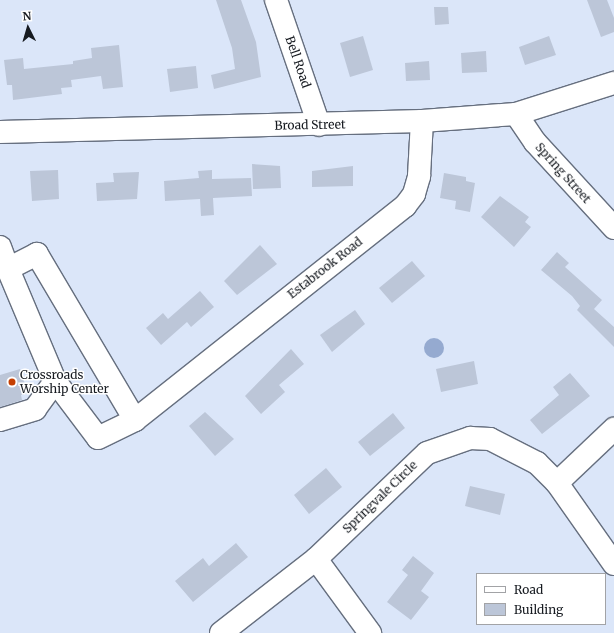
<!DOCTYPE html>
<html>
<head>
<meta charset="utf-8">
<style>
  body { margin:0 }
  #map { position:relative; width:614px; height:633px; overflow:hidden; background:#dbe6f9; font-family:Merriweather,serif }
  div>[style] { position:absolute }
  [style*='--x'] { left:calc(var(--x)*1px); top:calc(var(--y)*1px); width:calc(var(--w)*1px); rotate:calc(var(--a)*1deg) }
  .water>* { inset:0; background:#95aad0 }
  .round { border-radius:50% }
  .building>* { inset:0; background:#bcc6d8 }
  .roads { filter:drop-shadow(1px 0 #666f7f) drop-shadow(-1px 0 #666f7f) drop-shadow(0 1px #666f7f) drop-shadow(0 -1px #666f7f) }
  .minor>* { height:22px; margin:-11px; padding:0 11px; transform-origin:11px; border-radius:11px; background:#fff }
  .major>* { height:22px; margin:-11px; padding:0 11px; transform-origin:11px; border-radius:11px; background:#fff }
  .dots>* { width:11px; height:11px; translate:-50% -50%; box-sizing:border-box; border:2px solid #fff; border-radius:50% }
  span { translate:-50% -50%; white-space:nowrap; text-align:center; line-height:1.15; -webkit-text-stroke:3px #fff; paint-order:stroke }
  .street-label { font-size:12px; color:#161a20 }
  .poi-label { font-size:12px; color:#161a20 }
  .left { translate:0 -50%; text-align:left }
  .legend { position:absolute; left:476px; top:573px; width:130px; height:52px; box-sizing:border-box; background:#fff; border:1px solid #a2a3a6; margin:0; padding:5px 7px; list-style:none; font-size:12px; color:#161a20 }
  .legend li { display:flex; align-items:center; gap:8px; height:20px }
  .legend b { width:20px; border:1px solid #a2a3a6 }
  .north { position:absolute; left:8px; top:8px; width:40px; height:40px; -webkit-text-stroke:3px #fff; paint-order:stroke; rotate:355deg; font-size:11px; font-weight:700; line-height:16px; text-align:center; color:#161a20 }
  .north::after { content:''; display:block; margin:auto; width:14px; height:18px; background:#161a20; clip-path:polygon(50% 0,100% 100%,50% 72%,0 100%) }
</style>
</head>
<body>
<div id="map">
  <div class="water">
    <i class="round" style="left:424px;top:338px;width:20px;height:20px"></i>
  </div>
  <div class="building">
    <i style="clip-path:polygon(216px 0,241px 0,256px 42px,261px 77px,214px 89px,211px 75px,235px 69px,232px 48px)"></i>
    <i style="clip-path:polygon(587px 0,607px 0,614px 18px,614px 32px,601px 37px)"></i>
    <i style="clip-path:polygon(434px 7px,448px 7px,449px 24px,435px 25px)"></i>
    <i style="clip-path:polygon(363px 36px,373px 70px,350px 77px,340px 43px)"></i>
    <i style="clip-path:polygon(549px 36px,556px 55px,525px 65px,519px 47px)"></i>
    <i style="clip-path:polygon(119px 45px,123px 87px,103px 89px,101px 76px,71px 80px,72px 87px,61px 88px,62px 94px,13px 100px,12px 85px,7px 85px,4px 60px,23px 58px,24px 69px,73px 64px,73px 61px,92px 58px,91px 48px)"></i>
    <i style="clip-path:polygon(486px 51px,487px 72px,462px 73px,461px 53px)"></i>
    <i style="clip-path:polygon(429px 61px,430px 80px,406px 81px,405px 63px)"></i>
    <i style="clip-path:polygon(196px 66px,198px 88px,170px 92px,167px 69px)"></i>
    <i style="clip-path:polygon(252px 164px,280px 166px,281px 188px,253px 189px)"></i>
    <i style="clip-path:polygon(353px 166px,353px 186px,312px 187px,312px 171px)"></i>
    <i style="clip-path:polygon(58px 170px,59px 199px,32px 201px,30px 171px)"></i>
    <i style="clip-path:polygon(212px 170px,212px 179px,251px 178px,252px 196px,213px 198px,214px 215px,201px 216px,200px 199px,165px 201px,164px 181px,199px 178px,198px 171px)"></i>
    <i style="clip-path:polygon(139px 172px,137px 199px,97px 201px,96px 183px,114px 182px,113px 173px)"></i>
    <i style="clip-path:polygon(444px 173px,466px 177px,466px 181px,475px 183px,470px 212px,455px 209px,456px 201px,440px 198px)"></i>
    <i style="clip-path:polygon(500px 196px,529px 217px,525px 222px,531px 227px,514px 247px,481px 217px)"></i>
    <i style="clip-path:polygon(260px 245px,277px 264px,237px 295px,224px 281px)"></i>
    <i style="clip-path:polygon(557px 252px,569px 263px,565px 267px,602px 300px,594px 309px,614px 327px,614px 347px,577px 310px,580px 306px,572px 296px,541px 270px)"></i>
    <i style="clip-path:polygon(412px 261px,425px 276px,392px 303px,379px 288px)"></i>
    <i style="clip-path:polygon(200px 291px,214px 307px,191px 327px,187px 322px,161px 345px,146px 328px,163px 313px,168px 319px)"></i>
    <i style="clip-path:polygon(355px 310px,365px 324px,332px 352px,320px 335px)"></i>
    <i style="clip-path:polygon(291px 349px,304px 364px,279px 385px,285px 392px,261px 414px,245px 396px)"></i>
    <i style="clip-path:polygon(474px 361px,478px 384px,441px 392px,436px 369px)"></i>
    <i style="clip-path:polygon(20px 369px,28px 393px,21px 395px,22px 400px,0 407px,0 375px)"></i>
    <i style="clip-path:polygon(570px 373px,590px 396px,542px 434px,530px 420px,559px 395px,553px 387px)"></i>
    <i style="clip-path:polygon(205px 412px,234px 439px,215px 456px,189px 426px)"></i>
    <i style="clip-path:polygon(393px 413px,405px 428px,370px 456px,358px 442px)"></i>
    <i style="clip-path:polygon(326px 468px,342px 487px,309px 514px,294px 495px)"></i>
    <i style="clip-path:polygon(470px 486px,505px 494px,500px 515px,465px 506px)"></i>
    <i style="clip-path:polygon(236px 543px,248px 557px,193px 602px,175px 581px,203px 558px,209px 566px)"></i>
    <i style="clip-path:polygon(413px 556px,434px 573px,421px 591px,429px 597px,411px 620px,387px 602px,408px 575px,402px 570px)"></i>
  </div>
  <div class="roads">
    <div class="minor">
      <i style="--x:276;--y:0;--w:132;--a:71"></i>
      <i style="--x:516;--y:114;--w:34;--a:56"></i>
      <i style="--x:535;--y:142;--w:117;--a:47.4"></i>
      <i style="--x:0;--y:247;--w:23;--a:70"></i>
      <i style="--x:8;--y:269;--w:121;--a:67.2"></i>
      <i style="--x:55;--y:381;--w:71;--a:53"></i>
      <i style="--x:98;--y:438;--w:41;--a:-25.9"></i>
      <i style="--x:135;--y:420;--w:193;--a:-120.6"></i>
      <i style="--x:37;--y:254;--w:33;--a:153"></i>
      <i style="--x:0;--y:420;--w:37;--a:-17"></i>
      <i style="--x:35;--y:409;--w:34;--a:-54"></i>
      <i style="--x:135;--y:420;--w:345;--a:-38.4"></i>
      <i style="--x:405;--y:206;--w:15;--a:-53"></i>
      <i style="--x:414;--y:194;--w:19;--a:-74"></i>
      <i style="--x:419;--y:176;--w:55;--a:-86.9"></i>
      <i style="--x:557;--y:483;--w:79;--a:-43.5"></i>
      <i style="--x:316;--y:559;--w:92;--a:53.9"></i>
      <i style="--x:221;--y:633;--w:120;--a:-37.9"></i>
      <i style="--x:316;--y:559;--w:153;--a:-43.7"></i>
      <i style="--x:427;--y:453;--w:46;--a:-19.2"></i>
      <i style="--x:470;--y:438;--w:20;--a:3"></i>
      <i style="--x:490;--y:439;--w:53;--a:27.1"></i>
      <i style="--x:537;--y:463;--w:28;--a:45"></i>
      <i style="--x:557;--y:483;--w:99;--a:54.9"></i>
    </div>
    <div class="major">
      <i style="--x:0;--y:132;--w:422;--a:-1.5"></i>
      <i style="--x:422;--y:121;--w:94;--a:-4.3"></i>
      <i style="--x:516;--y:114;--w:103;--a:-17.6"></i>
    </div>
  </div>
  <div class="dots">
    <i style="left:12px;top:382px;background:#c53f02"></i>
  </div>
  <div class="street-label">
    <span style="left:298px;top:62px;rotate:71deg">Bell Road</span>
    <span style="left:310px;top:125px;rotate:-1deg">Broad Street</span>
    <span style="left:563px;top:173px;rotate:48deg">Spring Street</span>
    <span style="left:325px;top:268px;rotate:-38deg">Estabrook Road</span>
    <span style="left:380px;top:497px;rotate:-44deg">Springvale Circle</span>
  </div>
  <div class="poi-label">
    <span class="left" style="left:20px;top:382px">Crossroads<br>Worship Center</span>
  </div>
  <ul class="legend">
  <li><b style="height:5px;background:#fff"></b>Road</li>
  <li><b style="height:11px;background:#bcc6d8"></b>Building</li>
  </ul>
  <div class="north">N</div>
</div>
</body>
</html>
